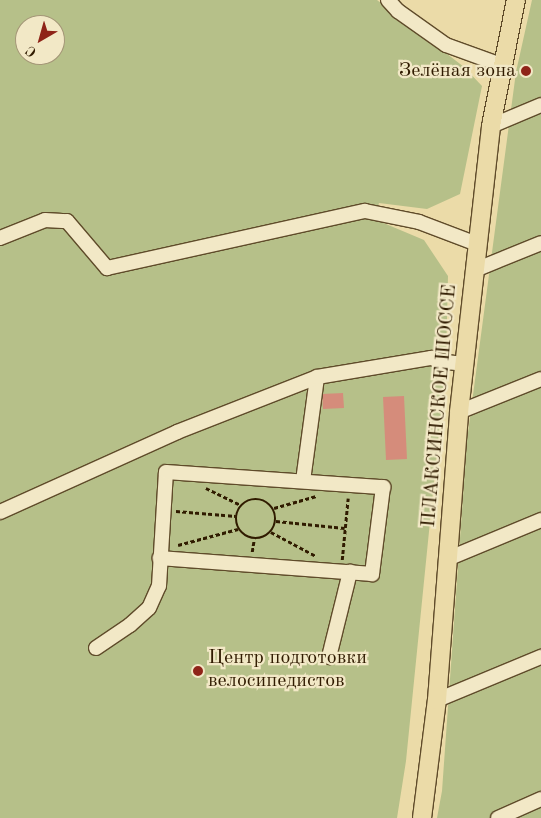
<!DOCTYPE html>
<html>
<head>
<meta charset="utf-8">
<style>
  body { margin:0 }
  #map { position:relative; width:541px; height:818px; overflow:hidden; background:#ebdba8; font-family:"Old Standard TT",serif }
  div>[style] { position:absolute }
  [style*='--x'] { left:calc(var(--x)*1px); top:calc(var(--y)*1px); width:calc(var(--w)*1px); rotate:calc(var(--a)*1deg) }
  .green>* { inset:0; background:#b6c089 }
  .building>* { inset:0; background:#d58c7b }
  .path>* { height:2.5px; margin-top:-1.25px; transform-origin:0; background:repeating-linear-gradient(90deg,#301b00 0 4px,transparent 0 6.5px) }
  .path>.ring { margin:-1.25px; padding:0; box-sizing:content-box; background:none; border:2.5px solid #301b00; border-radius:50% }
  .roads { filter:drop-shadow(1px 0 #5f4b2a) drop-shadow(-1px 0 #5f4b2a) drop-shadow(0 1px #5f4b2a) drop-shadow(0 -1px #5f4b2a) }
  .minor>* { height:14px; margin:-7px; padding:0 7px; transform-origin:7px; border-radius:7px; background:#f2e8c6 }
  .major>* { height:18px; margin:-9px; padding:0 9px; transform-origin:9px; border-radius:9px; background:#ebdba8 }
  .dots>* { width:14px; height:14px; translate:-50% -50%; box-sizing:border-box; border:2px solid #f2e8c6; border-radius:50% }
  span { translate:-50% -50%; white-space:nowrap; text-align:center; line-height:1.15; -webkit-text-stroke:4.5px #f2e8c6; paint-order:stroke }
  .poi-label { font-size:20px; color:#301b00 }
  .right { translate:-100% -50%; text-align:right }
  .left { translate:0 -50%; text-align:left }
  .street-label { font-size:20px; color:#301b00 }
  .north { position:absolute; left:15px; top:15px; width:50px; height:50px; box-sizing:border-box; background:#f2e8c6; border:1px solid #a49677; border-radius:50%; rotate:218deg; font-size:14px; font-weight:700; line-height:20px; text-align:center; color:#301b00 }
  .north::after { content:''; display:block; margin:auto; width:18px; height:22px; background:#8f2418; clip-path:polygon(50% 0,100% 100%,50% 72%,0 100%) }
</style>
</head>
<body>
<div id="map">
  <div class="green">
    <i style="clip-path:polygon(evenodd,0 0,377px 0,464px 67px,482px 86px,460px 194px,427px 209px,379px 203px,374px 219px,424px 240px,448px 276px,446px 362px,406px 761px,397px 818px,0 818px,0 0,25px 25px,55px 25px,55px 55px,25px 55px,25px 25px)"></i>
    <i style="clip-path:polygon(532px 0,541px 0,541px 818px,437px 818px,442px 791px,467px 440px,516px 72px)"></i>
  </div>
  <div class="building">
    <i style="clip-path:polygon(343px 393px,344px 408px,323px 409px,322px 394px)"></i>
    <i style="clip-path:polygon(404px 396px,407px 459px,386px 460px,383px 397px)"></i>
  </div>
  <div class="path">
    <i style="--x:206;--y:488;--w:39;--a:26"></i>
    <i class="ring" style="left:236px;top:499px;width:37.5px;height:37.5px"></i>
    <i style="--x:274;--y:508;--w:44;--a:-15.9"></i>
    <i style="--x:176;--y:511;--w:60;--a:4.8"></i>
    <i style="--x:276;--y:521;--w:69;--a:5.8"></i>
    <i style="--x:271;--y:532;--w:51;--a:28.1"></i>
    <i style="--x:178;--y:545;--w:62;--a:-14.9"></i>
    <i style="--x:252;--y:552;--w:13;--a:-81"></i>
    <i style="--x:342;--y:560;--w:62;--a:-84.5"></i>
  </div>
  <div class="roads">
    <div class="minor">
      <i style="--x:388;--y:0;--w:15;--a:48"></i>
      <i style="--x:398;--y:11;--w:59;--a:35.3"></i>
      <i style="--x:446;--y:45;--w:59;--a:20"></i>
      <i style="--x:491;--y:126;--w:54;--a:-22.8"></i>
      <i style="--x:0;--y:238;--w:48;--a:-21.8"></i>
      <i style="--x:45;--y:220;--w:22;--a:3"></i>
      <i style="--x:67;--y:221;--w:62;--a:49.6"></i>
      <i style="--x:107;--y:268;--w:264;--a:-12.5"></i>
      <i style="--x:365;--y:211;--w:55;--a:11.5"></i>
      <i style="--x:419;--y:222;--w:62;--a:20.8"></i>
      <i style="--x:475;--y:270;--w:71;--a:-22.2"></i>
      <i style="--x:459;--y:412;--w:88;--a:-21.9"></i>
      <i style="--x:303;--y:481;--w:105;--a:-82.3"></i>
      <i style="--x:0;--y:512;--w:194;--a:-24.3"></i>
      <i style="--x:177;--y:432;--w:150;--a:-21.4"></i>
      <i style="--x:317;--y:377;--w:116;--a:-9.5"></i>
      <i style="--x:431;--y:358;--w:16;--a:15"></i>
      <i style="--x:446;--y:362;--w:18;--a:6"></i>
      <i style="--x:447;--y:559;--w:102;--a:-22.5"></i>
      <i style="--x:96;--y:648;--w:41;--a:-34.1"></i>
      <i style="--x:130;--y:625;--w:25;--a:-42"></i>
      <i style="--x:149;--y:608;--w:24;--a:-66"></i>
      <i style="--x:159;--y:586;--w:114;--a:-86.5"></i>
      <i style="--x:166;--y:472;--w:218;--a:4"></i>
      <i style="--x:383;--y:487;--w:88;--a:97.2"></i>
      <i style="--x:372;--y:574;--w:213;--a:-175.7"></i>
      <i style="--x:329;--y:657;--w:88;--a:-76.1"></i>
      <i style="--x:437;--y:700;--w:113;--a:-22.5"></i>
      <i style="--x:498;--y:818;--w:47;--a:-23.8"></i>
    </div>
    <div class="major">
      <i style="--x:422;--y:818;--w:119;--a:-82.8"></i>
      <i style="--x:437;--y:700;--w:289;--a:-85.6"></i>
      <i style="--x:459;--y:412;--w:288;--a:-83.6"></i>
      <i style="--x:491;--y:126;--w:128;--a:-78.8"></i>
    </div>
  </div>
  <div class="dots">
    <i style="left:526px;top:71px;background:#8f2418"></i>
    <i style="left:198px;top:671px;background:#8f2418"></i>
  </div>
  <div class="poi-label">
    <span class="right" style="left:516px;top:71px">Зелёная зона</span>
    <span class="left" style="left:208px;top:670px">Центр подготовки<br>велосипедистов</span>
  </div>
  <div class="street-label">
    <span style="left:440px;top:406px;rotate:-85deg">ПЛАКСИНСКОЕ ШОССЕ</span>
  </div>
  <div class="north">С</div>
</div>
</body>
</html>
